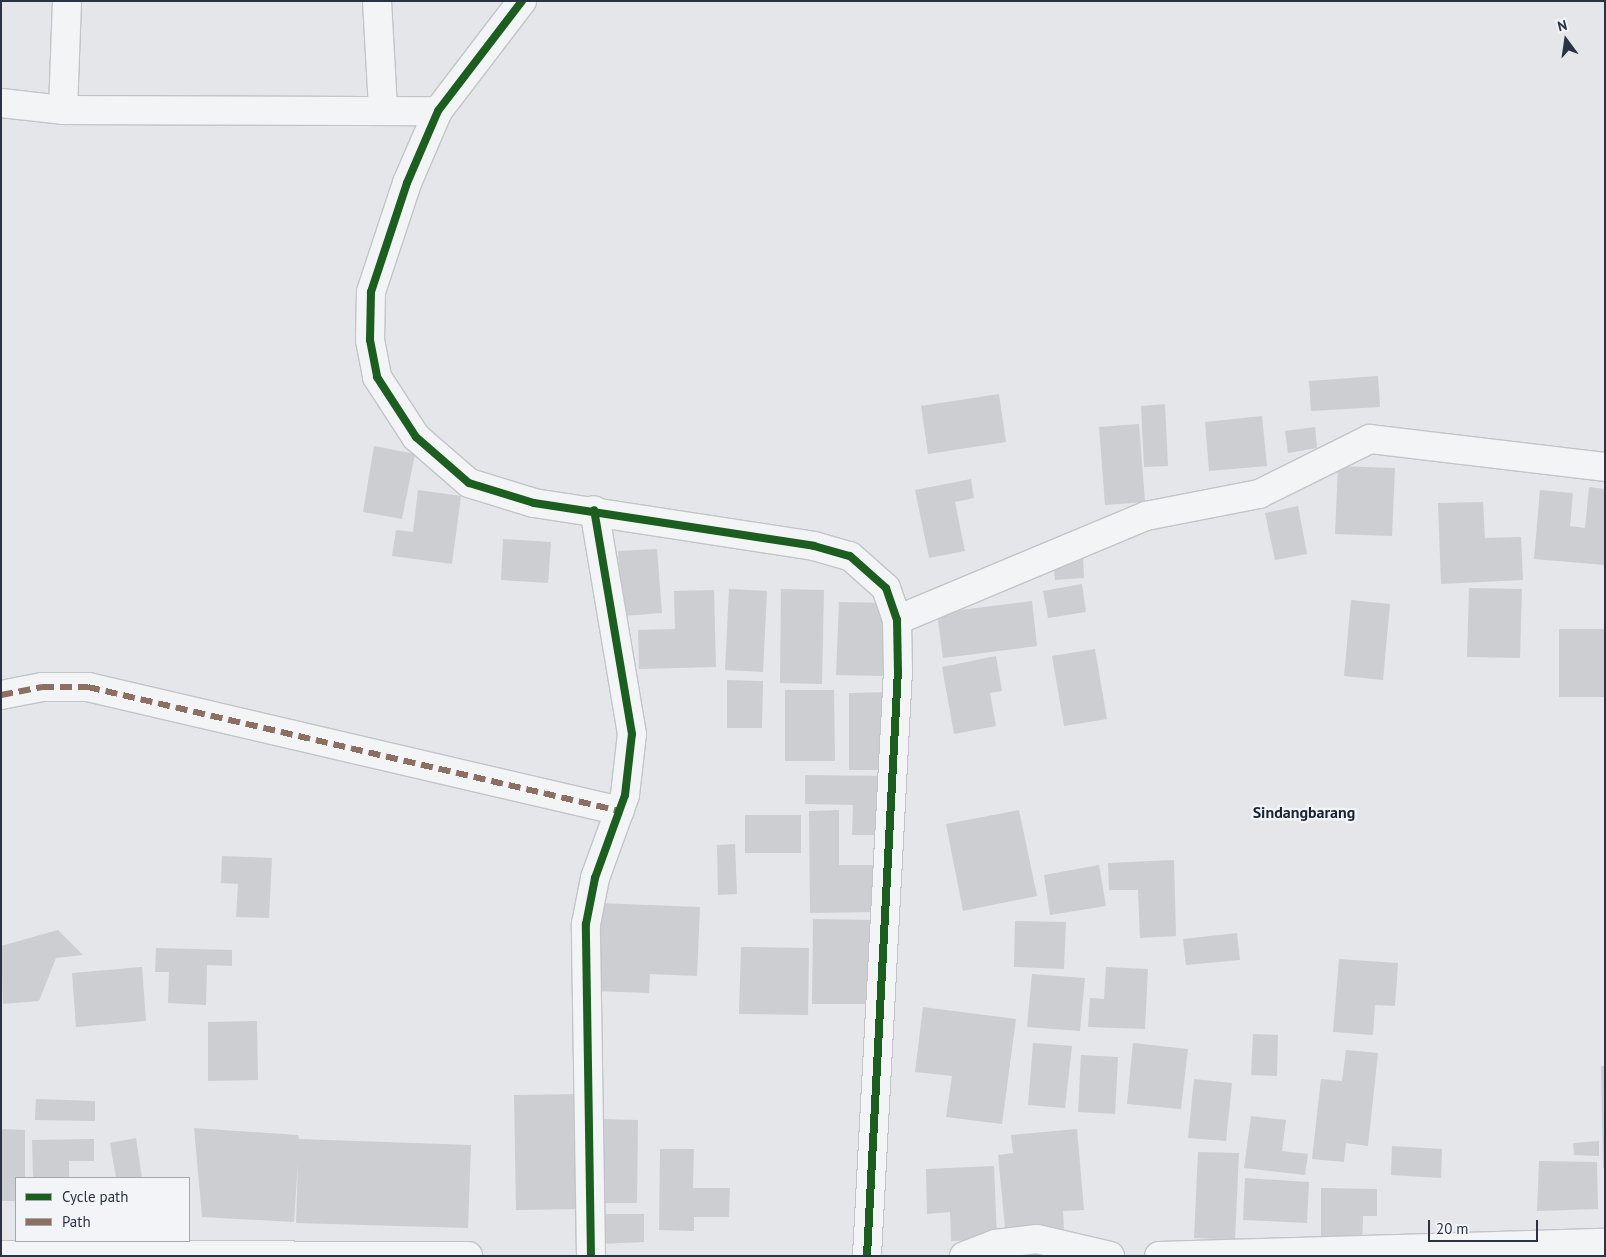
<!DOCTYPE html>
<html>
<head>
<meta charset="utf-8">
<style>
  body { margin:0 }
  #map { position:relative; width:1606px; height:1257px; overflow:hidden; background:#e4e6e9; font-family:"PT Sans",sans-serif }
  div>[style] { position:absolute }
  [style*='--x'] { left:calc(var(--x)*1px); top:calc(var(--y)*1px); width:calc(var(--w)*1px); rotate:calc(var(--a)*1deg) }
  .building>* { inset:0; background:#ccced1 }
  .roads { filter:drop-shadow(1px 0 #c2c4c7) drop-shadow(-1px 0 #c2c4c7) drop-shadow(0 1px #c2c4c7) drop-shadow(0 -1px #c2c4c7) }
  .minor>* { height:28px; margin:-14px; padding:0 14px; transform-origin:14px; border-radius:14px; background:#f3f4f6 }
  .quiet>* { height:6px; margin-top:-3px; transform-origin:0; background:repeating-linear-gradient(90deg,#8d6e63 0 12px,transparent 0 18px) }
  .cycleway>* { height:8px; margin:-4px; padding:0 4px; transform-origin:4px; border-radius:4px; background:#1b5e20 }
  span { translate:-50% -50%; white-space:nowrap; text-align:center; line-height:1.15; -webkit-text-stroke:4.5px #f2f4f8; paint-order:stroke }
  .quarter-label { font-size:16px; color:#1b2434; font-weight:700 }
  .frame { position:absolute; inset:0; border:2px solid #293343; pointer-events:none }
  .legend { position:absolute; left:15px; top:1177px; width:175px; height:65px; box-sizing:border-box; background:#f2f4f8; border:1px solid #a2a7b0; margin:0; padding:6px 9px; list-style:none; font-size:15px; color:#293343 }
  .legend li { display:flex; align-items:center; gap:10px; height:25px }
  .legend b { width:25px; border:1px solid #a2a7b0 }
  .north { position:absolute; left:1541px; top:15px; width:50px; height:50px; -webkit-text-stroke:4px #f2f4f8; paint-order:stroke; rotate:346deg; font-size:14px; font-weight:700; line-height:20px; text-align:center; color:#293343 }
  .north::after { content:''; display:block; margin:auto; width:18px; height:22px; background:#293343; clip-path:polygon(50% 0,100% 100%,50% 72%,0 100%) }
  .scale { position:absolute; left:1428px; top:1220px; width:110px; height:22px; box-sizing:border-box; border:2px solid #293343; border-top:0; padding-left:6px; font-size:15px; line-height:18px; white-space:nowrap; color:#293343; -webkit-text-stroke:4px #f2f4f8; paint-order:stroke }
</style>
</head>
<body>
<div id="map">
  <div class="building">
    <i style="clip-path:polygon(1378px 376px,1380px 407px,1311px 411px,1309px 381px)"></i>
    <i style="clip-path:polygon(999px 394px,1006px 442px,928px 454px,921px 406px)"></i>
    <i style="clip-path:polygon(1165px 404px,1168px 466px,1144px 467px,1141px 406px)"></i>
    <i style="clip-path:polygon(1262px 416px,1267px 466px,1209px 471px,1205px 422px)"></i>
    <i style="clip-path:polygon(1139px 424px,1145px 502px,1105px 505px,1099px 427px)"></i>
    <i style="clip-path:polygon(1315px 427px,1317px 448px,1288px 453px,1285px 431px)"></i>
    <i style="clip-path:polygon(374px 446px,415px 454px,402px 519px,363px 512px)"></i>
    <i style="clip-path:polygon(1338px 466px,1395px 468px,1392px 536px,1335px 534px)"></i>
    <i style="clip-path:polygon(971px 479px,974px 498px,955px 502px,965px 551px,929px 558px,915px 490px)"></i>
    <i style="clip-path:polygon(1589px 487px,1605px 489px,1605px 565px,1534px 559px,1540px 490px,1573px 493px,1570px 526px,1585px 528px)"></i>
    <i style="clip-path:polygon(418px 490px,461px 496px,452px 564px,392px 556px,396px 530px,413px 532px)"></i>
    <i style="clip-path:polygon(1483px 502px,1485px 538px,1521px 537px,1523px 580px,1441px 584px,1438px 503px)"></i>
    <i style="clip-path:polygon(1298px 506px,1307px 554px,1275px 560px,1265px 513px)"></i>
    <i style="clip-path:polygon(503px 539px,551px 542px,548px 583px,501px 580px)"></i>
    <i style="clip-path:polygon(657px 549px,662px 613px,622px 616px,618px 551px)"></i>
    <i style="clip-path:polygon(1083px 555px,1084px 578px,1055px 580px,1053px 558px)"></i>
    <i style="clip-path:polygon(1082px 584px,1086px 612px,1048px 618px,1043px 591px)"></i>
    <i style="clip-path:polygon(1469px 588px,1522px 589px,1520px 658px,1467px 657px)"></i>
    <i style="clip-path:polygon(729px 589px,767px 591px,763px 672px,725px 670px)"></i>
    <i style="clip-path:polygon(781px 589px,824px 590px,822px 684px,780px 683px)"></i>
    <i style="clip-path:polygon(714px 590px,716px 667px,639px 669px,638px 630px,675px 629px,674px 591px)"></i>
    <i style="clip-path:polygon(1351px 600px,1390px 604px,1383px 680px,1344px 676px)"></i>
    <i style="clip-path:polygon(1032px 601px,1037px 646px,943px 658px,937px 613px)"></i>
    <i style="clip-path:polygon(839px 602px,889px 603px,886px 676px,836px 675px)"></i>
    <i style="clip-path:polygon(1559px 629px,1605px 629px,1605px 697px,1559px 697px)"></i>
    <i style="clip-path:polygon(1095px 649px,1107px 719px,1064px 726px,1052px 656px)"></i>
    <i style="clip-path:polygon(996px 656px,1002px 691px,990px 693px,996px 726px,954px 734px,942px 667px)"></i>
    <i style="clip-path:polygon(727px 680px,763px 681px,762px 728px,727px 728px)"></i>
    <i style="clip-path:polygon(785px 690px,834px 690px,835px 761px,785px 761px)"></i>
    <i style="clip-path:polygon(890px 692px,890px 770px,849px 770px,849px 693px)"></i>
    <i style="clip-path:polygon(805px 775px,886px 776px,885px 835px,852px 835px,853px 805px,805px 804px)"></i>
    <i style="clip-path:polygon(839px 810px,839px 865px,875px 865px,875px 912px,810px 913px,809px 811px)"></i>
    <i style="clip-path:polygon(1019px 810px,1037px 896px,963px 911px,946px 824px)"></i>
    <i style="clip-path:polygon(745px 815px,801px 815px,801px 853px,745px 853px)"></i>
    <i style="clip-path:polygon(735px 844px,737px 894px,718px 895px,717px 845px)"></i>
    <i style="clip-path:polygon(222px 856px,272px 858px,269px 918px,236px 917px,238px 884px,221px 883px)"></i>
    <i style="clip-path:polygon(1174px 860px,1176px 936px,1140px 938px,1138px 890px,1109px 890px,1108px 863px)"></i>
    <i style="clip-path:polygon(1099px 865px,1106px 906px,1050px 915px,1044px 875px)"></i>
    <i style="clip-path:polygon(598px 903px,700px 907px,697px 976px,650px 974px,649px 993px,594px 991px)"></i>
    <i style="clip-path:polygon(813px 919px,879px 920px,878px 1004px,812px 1004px)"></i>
    <i style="clip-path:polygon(1015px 921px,1066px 922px,1064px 969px,1014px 967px)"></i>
    <i style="clip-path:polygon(58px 930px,83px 955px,56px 958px,39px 1001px,3px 1004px,1px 946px)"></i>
    <i style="clip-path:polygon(1237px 933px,1240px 960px,1186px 965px,1183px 939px)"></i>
    <i style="clip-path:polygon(741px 947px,809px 948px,808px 1015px,739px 1014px)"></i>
    <i style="clip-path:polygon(156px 948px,232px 950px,232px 966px,207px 965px,206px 1005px,168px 1003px,169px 972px,155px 972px)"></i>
    <i style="clip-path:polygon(1339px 959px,1398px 963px,1395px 1006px,1375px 1005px,1373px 1035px,1333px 1032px)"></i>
    <i style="clip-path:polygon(142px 967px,146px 1021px,76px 1027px,72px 973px)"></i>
    <i style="clip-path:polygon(1106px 967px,1148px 969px,1145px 1029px,1088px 1027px,1090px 998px,1104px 999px)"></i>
    <i style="clip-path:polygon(1032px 974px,1085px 978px,1080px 1031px,1027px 1027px)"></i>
    <i style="clip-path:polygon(923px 1007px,1016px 1019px,1002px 1124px,946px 1117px,952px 1076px,915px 1072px)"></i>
    <i style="clip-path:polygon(257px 1021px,258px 1080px,208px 1081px,208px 1022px)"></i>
    <i style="clip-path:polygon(1253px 1034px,1278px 1035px,1277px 1076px,1251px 1075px)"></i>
    <i style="clip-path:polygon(1033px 1043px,1072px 1046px,1065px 1108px,1028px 1105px)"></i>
    <i style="clip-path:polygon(1133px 1043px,1188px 1049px,1181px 1109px,1127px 1104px)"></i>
    <i style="clip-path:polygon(1346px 1050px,1378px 1053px,1368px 1146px,1346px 1143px,1344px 1162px,1312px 1159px,1321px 1079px,1342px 1081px)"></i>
    <i style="clip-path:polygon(1081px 1055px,1118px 1057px,1115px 1114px,1078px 1112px)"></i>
    <i style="clip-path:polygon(1601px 1066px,1605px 1066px,1605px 1168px,1603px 1168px)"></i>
    <i style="clip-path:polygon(1194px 1079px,1232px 1083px,1226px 1141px,1188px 1138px)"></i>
    <i style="clip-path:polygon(582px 1094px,583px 1209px,516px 1210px,514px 1095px)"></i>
    <i style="clip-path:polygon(36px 1099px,95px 1101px,95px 1121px,35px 1120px)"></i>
    <i style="clip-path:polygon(1251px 1116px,1286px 1120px,1282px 1151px,1308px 1154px,1305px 1175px,1244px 1168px)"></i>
    <i style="clip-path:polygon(604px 1119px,638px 1120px,637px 1203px,603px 1203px)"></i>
    <i style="clip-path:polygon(194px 1128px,298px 1135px,299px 1139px,471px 1145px,468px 1228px,296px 1223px,298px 1161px,294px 1222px,202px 1217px)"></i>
    <i style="clip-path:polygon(1px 1129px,25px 1130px,25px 1178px,16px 1178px,16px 1201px,1px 1201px)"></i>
    <i style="clip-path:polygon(1077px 1129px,1084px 1210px,1063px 1211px,1064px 1232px,1006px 1238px,998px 1155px,1013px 1153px,1011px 1135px)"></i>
    <i style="clip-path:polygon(136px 1138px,142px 1178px,116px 1178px,110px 1143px)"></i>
    <i style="clip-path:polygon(94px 1139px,94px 1161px,69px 1161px,69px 1178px,33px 1178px,32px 1140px)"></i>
    <i style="clip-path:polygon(1599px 1141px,1599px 1156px,1574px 1155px,1573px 1143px)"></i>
    <i style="clip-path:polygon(1392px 1146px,1442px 1149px,1441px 1178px,1391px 1175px)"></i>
    <i style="clip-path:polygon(660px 1149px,694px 1149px,693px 1188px,730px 1188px,729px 1217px,694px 1217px,694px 1231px,659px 1230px)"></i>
    <i style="clip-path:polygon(1198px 1152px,1239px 1153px,1235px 1240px,1194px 1238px)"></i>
    <i style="clip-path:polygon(1539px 1161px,1597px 1162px,1598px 1209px,1537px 1211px)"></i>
    <i style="clip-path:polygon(994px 1166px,997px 1239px,951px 1241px,950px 1212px,927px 1214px,926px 1169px)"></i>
    <i style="clip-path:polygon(1245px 1178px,1309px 1182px,1307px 1223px,1243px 1220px)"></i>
    <i style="clip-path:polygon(1321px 1188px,1377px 1189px,1377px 1216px,1363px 1216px,1362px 1245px,1321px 1245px)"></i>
    <i style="clip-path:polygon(599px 1214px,644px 1214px,644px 1242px,599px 1244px)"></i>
  </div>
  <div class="roads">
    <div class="minor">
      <i style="--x:377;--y:1;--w:109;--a:86.8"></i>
      <i style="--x:522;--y:1;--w:138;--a:127.4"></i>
      <i style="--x:438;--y:111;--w:78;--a:113.3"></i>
      <i style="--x:407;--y:183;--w:115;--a:108.3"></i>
      <i style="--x:371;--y:292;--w:48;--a:91.2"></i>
      <i style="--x:370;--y:340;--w:38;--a:79"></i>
      <i style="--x:377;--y:377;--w:72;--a:57"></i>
      <i style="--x:416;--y:437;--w:70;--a:41"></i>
      <i style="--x:469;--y:483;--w:68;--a:17.1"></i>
      <i style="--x:534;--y:503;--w:283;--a:8.7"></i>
      <i style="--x:814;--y:546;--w:37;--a:16"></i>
      <i style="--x:850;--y:556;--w:48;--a:41.6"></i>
      <i style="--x:886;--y:588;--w:34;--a:71"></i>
      <i style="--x:897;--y:620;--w:50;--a:88.9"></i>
      <i style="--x:898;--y:670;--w:587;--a:93.03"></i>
      <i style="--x:1;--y:103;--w:62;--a:6.4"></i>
      <i style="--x:63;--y:110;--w:375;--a:0.2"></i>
      <i style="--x:63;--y:110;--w:109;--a:-87.9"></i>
      <i style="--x:897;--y:620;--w:270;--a:-22.7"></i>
      <i style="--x:1146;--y:516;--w:115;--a:-11"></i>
      <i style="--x:1259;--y:494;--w:124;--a:-26.4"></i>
      <i style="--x:1370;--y:439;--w:237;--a:6.8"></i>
      <i style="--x:1;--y:695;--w:42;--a:-11"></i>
      <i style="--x:42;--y:687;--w:46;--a:0"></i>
      <i style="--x:88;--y:687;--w:546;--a:13.12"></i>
      <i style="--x:1;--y:1255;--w:467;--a:0.1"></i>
      <i style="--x:591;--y:1256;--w:332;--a:-90.9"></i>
      <i style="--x:586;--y:924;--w:47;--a:-78.9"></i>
      <i style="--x:595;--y:878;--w:88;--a:-70.1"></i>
      <i style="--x:625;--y:795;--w:61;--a:-83.5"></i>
      <i style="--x:632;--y:734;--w:227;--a:-99.6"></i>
      <i style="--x:964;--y:1256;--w:34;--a:-21"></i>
      <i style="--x:996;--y:1244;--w:41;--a:-7"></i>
      <i style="--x:1037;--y:1239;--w:75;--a:13.1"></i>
      <i style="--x:1159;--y:1256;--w:446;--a:-1.7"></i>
    </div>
  </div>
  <div class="quiet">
    <i style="--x:1;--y:695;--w:42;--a:-11"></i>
    <i style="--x:42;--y:687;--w:46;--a:0"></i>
    <i style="--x:88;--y:687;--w:546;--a:13.12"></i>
  </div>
  <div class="cycleway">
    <i style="--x:522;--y:1;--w:138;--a:127.4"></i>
    <i style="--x:438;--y:111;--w:78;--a:113.3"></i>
    <i style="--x:407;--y:183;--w:115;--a:108.3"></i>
    <i style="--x:371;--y:292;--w:48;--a:91.2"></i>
    <i style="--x:370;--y:340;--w:38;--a:79"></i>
    <i style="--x:377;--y:377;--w:72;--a:57"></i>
    <i style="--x:416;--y:437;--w:70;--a:41"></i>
    <i style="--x:469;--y:483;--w:68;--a:17.1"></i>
    <i style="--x:534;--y:503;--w:283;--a:8.7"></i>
    <i style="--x:814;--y:546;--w:37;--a:16"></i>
    <i style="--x:850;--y:556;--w:48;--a:41.6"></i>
    <i style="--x:886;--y:588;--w:34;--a:71"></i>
    <i style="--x:897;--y:620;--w:50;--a:88.9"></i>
    <i style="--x:898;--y:670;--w:587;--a:93.03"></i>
    <i style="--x:591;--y:1256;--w:332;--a:-90.9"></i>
    <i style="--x:586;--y:924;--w:47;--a:-78.9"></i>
    <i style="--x:595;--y:878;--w:88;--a:-70.1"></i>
    <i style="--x:625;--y:795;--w:61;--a:-83.5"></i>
    <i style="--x:632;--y:734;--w:227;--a:-99.6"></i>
  </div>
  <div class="quarter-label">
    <span style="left:1304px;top:812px">Sindangbarang</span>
  </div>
  <div class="frame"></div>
  <ul class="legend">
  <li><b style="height:6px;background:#1b5e20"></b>Cycle path</li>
  <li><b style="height:6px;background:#8d6e63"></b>Path</li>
  </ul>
  <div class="north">N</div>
  <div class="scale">20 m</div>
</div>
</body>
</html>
